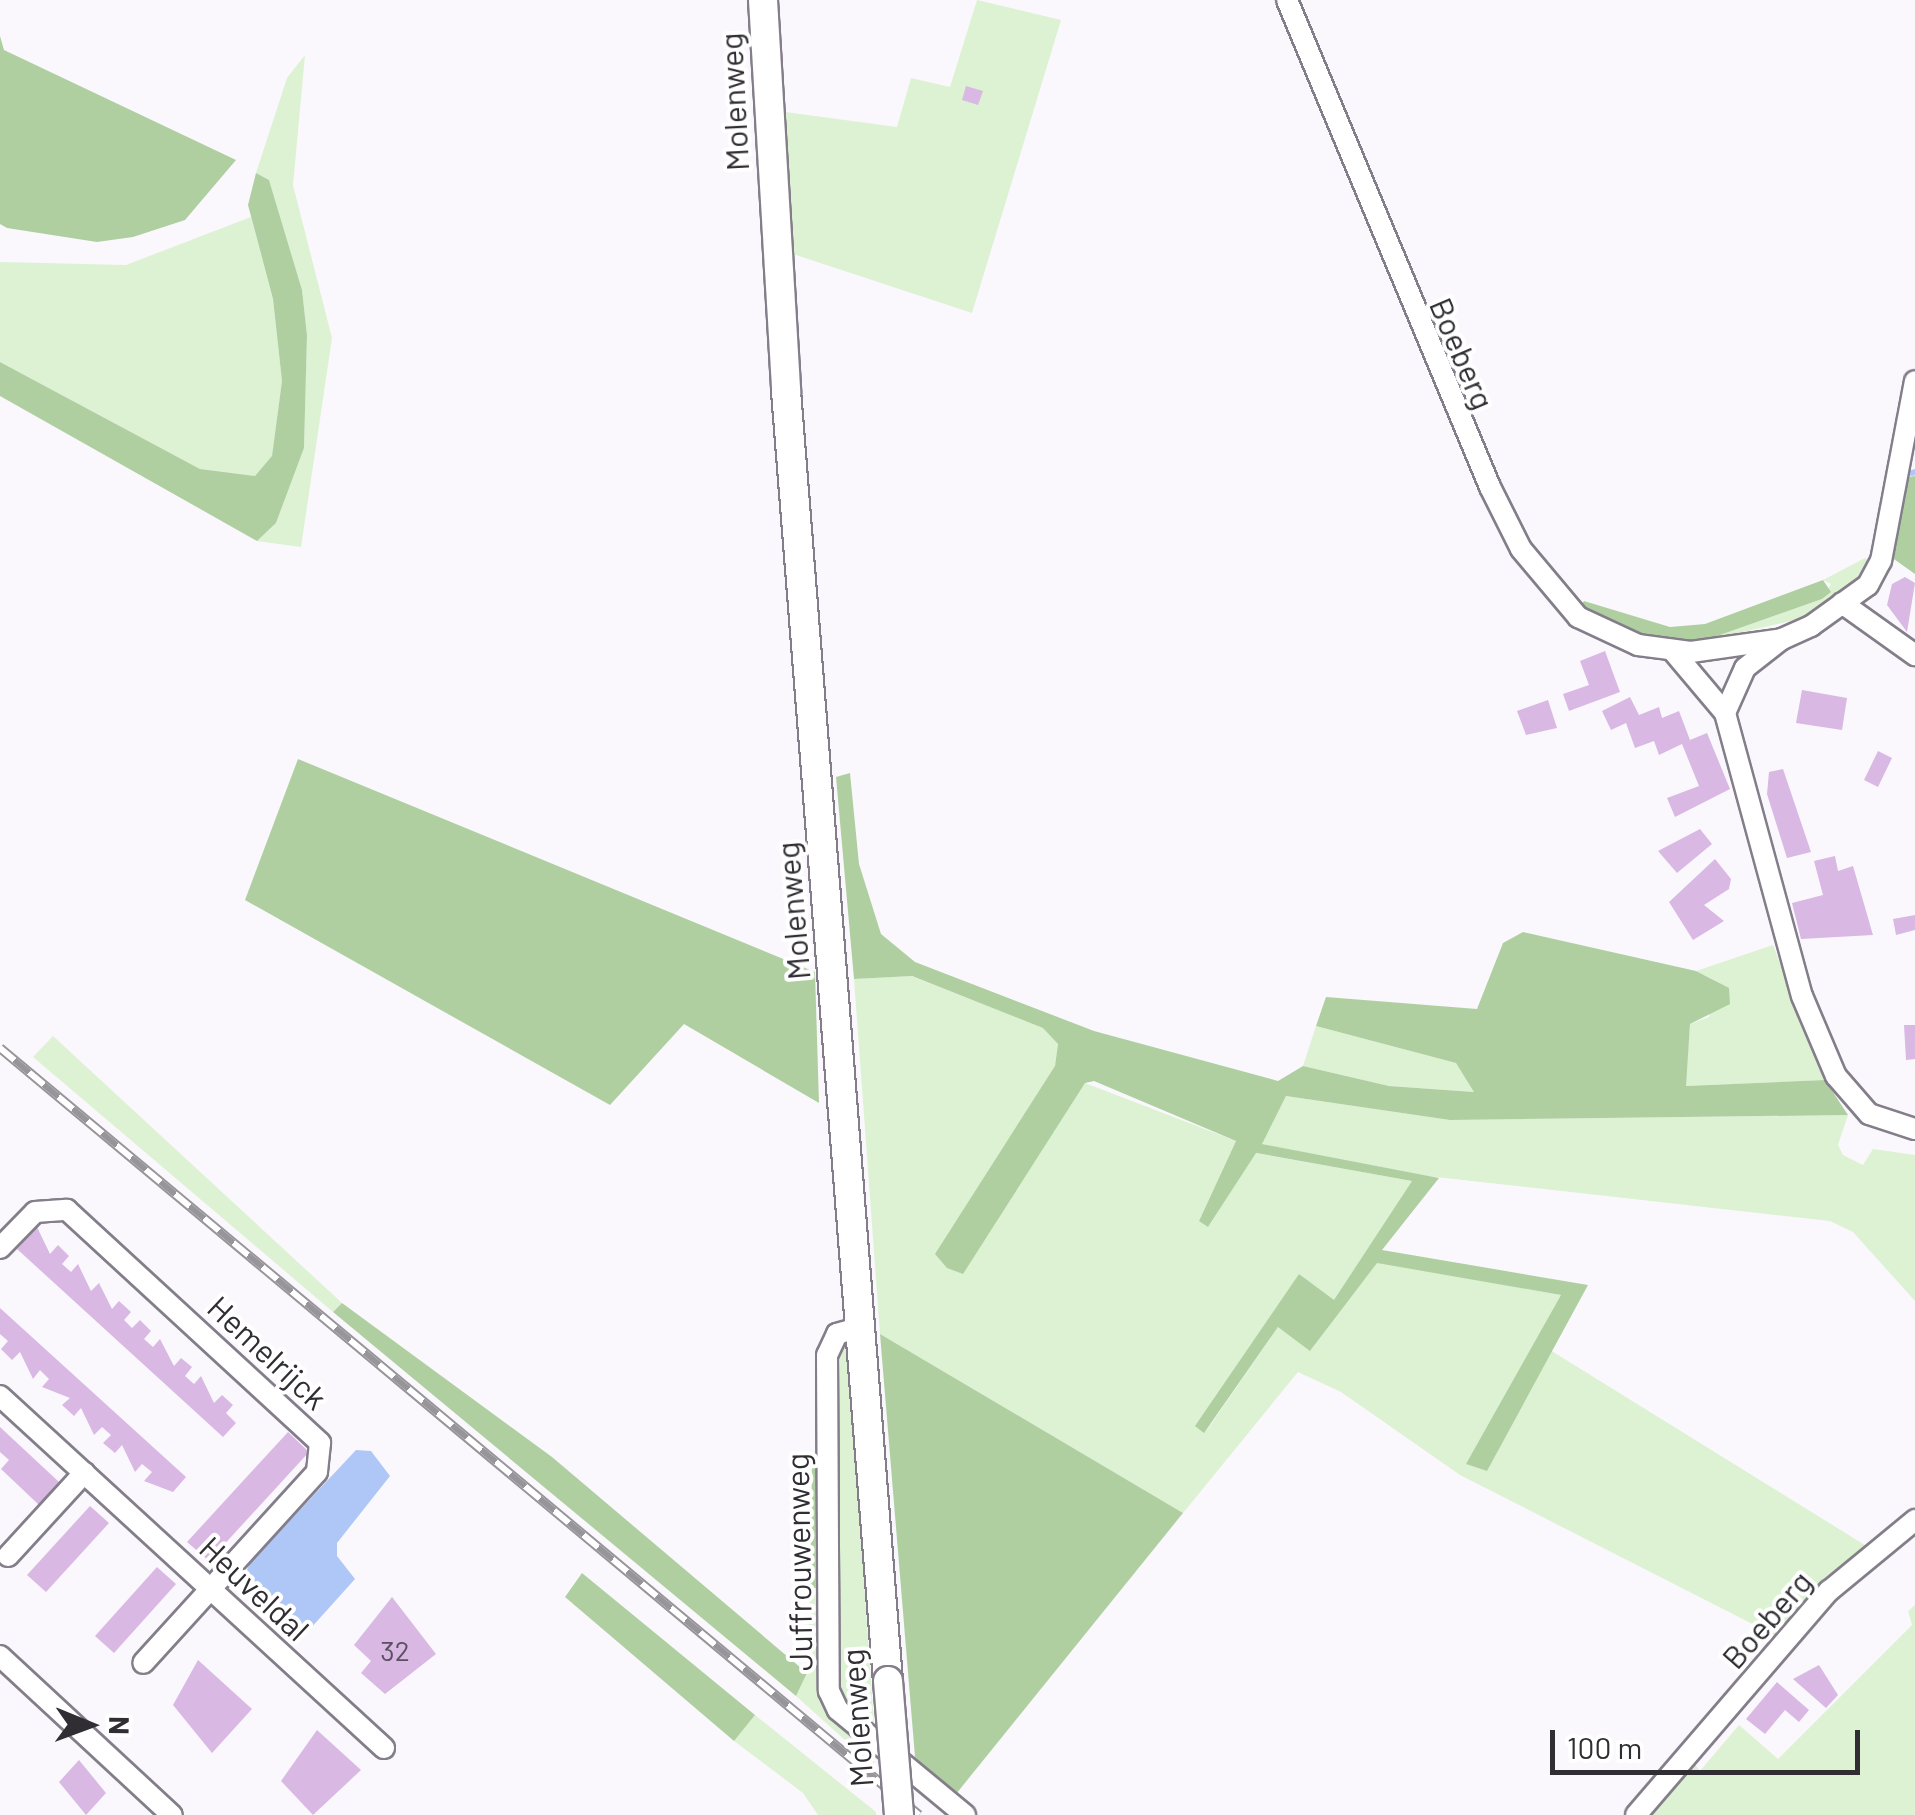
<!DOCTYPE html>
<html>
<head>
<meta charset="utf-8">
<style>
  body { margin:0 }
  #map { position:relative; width:1915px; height:1815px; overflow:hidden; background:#faf8fd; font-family:Barlow,sans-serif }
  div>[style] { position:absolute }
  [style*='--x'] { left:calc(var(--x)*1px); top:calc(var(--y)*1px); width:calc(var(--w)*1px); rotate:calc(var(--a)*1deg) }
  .green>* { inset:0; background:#dcf2d3 }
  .forest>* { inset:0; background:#afcfa1 }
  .water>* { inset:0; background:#afc7f6 }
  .stream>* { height:6px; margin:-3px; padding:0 3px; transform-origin:3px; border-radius:3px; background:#afc7f6 }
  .building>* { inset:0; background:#d9b8e4 }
  .roads { filter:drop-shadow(2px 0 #847e8a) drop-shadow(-2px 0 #847e8a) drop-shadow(0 2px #847e8a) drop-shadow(0 -2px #847e8a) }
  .minor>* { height:20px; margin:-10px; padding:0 10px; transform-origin:10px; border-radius:10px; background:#fff }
  .major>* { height:28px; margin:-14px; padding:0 14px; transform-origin:14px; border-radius:14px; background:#fff }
  .rail>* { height:10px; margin-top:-5px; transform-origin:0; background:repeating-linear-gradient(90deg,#fff 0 19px,#97959a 0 38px); box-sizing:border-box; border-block:2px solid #97959a }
  .bridges { filter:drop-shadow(2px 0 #847e8a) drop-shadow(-2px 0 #847e8a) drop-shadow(0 2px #847e8a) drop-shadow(0 -2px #847e8a) }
  .major-bridge>* { height:28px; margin:-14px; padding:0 14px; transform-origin:14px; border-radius:14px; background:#fff }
  span { translate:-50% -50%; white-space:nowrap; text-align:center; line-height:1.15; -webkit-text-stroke:8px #fff; paint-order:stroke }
  .number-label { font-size:28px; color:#5a505f }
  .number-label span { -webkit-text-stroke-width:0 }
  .street-label { font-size:32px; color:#302e33 }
  .north { position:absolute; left:40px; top:1675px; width:100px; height:100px; -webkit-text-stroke:8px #fff; paint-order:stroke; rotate:91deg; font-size:28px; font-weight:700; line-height:40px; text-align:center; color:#302e33 }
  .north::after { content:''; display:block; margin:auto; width:35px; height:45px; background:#302e33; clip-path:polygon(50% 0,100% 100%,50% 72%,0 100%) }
  .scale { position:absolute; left:1550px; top:1730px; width:310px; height:45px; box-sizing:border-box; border:5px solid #302e33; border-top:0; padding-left:12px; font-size:30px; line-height:35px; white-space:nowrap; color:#302e33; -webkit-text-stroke:8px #fff; paint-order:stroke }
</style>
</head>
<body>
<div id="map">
  <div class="green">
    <i style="clip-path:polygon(977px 0,1061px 20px,972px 313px,793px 254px,785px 112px,897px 127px,911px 78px,950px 87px)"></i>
    <i style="clip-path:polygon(305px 55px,293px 185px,332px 338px,301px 547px,257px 541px,276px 523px,304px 448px,307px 335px,302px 290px,269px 180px,256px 173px,287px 78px)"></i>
    <i style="clip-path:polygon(251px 217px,273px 299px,282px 381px,272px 457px,255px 476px,200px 469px,0 362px,0 262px,126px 265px)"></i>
    <i style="clip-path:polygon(1865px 558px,1872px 564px,1866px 575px,1809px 617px,1703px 641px,1822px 599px,1831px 584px,1823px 580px)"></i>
    <i style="clip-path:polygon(1773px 945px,1825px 1080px,1685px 1086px,1690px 1024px,1709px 1017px,1716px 981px,1696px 971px)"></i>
    <i style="clip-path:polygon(911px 976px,1044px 1028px,1058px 1044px,1055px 1066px,1085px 1083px,1236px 1141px,1199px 1221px,1209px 1226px,1255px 1153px,1412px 1181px,1334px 1301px,1299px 1274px,1205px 1433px,1278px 1327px,1311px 1350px,1376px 1262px,1561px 1295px,1467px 1464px,1487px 1471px,1550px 1350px,1868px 1547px,1780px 1638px,1460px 1475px,1341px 1392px,1298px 1372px,1183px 1513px,880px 1334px,854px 979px)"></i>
    <i style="clip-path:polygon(1316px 1026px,1456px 1063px,1475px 1092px,1389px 1086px,1303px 1066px)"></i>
    <i style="clip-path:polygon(53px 1036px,342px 1303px,333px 1312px,33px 1057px)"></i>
    <i style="clip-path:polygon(1286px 1096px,1450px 1120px,1848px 1115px,1838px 1145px,1843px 1155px,1863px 1165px,1873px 1149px,1915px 1155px,1915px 1301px,1853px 1232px,1830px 1221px,1427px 1176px,1261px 1144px)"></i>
    <i style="clip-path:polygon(845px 1347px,848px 1351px,874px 1725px,838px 1695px,835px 1360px)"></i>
    <i style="clip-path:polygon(810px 1588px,822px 1588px,821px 1680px,873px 1751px,875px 1767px,796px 1696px,807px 1673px)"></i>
    <i style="clip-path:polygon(1915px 1605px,1915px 1815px,1641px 1815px,1691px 1759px,1700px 1771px,1739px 1725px,1778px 1759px,1912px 1625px,1908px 1611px)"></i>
    <i style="clip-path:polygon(755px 1715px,876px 1812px,876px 1815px,818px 1815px,803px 1793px,734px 1741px)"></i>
  </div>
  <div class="forest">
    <i style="clip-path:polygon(0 36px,4px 50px,236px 160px,185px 220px,133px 237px,97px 242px,7px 228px,0 224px)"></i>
    <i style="clip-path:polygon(256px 173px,269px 180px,302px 290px,307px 335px,304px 448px,276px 523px,257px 541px,0 396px,0 362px,200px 469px,255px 476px,272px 456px,282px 381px,273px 299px,248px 205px)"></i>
    <i style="clip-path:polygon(1915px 476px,1915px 574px,1891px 557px,1908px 477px)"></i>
    <i style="clip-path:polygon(1823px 580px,1831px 592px,1822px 599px,1703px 641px,1653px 640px,1580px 607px,1584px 601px,1670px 627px,1705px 624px)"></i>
    <i style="clip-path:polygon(298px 759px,815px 972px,819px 1103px,684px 1024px,610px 1105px,245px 900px)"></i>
    <i style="clip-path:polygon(850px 773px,859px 864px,881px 934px,915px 962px,1094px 1031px,1278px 1081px,1303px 1066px,1389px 1086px,1474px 1092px,1456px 1063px,1316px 1026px,1326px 997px,1477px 1009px,1503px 943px,1523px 932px,1696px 971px,1729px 988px,1730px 1004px,1690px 1024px,1686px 1086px,1825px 1080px,1848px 1115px,1450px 1120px,1286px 1096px,1262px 1144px,1439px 1178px,1382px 1250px,1588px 1285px,1487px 1471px,1466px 1464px,1561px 1295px,1377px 1263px,1310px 1351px,1278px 1327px,1204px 1433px,1195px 1426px,1299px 1274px,1334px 1300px,1412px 1181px,1256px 1153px,1208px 1227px,1199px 1221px,1236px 1141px,1094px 1081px,1085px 1083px,963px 1274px,947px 1268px,935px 1254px,1055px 1066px,1058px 1044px,1043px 1028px,912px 976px,854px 979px,836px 777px)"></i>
    <i style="clip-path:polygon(342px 1303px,552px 1457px,807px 1673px,796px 1696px,333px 1312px)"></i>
    <i style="clip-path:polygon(880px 1334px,1183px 1513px,956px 1794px,915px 1757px)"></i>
    <i style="clip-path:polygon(812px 1468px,823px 1468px,822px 1588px,810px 1588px)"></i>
    <i style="clip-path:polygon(582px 1573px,755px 1715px,734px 1741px,565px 1597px)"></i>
  </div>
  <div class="water">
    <i style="clip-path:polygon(356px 1450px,371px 1451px,390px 1476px,337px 1543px,337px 1556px,355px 1579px,301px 1639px,239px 1588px,250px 1563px)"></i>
  </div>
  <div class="stream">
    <i style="--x:1912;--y:473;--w:3;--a:-18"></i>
  </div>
  <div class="building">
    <i style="clip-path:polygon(966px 86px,983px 91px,978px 105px,962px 100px)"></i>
    <i style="clip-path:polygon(1905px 577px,1915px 583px,1907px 632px,1887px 605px,1892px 584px)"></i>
    <i style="clip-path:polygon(1605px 651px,1620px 692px,1569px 711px,1563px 694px,1589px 685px,1580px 661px)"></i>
    <i style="clip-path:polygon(1802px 690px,1847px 698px,1842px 730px,1796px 723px)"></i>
    <i style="clip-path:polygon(1630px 697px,1639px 715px,1659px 707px,1662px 718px,1679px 711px,1690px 740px,1707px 733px,1730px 789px,1675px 817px,1667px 798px,1699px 786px,1682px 744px,1659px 755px,1654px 741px,1635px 748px,1626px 723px,1611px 730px,1602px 711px)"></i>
    <i style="clip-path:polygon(1548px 700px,1557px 728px,1526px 735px,1517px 711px)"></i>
    <i style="clip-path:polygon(1878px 751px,1892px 758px,1878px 787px,1864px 780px)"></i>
    <i style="clip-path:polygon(1783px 769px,1811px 852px,1787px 858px,1767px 794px,1769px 772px)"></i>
    <i style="clip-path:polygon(1700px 829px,1712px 844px,1677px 873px,1658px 851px)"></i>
    <i style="clip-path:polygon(1835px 856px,1838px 871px,1853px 866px,1873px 935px,1801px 939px,1792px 903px,1823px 895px,1814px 861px)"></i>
    <i style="clip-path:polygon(1715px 859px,1731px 879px,1729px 889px,1704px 905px,1724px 921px,1693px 940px,1669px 902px)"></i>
    <i style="clip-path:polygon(1915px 915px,1915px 930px,1896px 935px,1893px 919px)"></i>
    <i style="clip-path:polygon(1904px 1025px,1915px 1025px,1915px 1059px,1906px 1060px)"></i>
    <i style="clip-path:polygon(37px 1227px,50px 1254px,58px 1245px,69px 1256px,62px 1264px,71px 1272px,78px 1264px,91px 1291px,99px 1283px,112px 1309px,119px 1301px,131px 1312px,124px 1320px,132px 1328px,140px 1320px,151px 1331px,144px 1339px,153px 1347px,160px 1339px,174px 1366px,181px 1358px,192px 1367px,185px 1376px,194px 1384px,201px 1376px,214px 1403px,222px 1395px,233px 1405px,226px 1413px,236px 1423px,223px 1437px,17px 1249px)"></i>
    <i style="clip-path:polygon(0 1308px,186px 1477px,173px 1492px,144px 1481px,152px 1472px,142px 1464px,135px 1472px,122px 1445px,115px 1453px,103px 1443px,111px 1435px,102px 1427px,94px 1435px,81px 1408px,74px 1416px,62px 1405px,70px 1398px,42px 1387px,49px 1379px,40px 1370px,33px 1379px,20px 1352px,12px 1360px,1px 1349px,8px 1341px,0 1334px)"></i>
    <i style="clip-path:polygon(0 1427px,59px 1482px,39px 1505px,1px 1469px,9px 1460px,0 1452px)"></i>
    <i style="clip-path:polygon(288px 1432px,309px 1452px,209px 1561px,187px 1542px)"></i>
    <i style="clip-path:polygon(90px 1506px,109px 1523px,46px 1592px,27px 1575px)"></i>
    <i style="clip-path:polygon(157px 1567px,176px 1584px,114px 1653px,95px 1636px)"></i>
    <i style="clip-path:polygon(392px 1597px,436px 1654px,385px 1694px,361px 1673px,371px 1661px,354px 1645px)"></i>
    <i style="clip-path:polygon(198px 1660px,252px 1709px,212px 1753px,173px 1705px)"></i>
    <i style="clip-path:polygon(1819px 1665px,1838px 1695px,1826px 1708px,1793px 1679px)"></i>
    <i style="clip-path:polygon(1777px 1682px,1809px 1710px,1799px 1722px,1785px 1710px,1765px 1734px,1746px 1719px)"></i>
    <i style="clip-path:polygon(317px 1730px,361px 1770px,313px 1815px,281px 1781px)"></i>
    <i style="clip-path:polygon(79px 1760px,106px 1793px,86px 1815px,59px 1782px)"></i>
  </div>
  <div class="roads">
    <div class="minor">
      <i style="--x:1287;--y:0;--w:528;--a:67.37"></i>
      <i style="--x:1490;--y:487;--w:69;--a:63.4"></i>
      <i style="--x:1521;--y:549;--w:89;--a:50"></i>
      <i style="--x:1578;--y:617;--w:66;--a:25"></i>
      <i style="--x:1638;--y:645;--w:53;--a:7.5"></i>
      <i style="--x:1691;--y:652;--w:92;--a:-8.1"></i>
      <i style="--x:1782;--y:639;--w:32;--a:-24"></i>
      <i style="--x:1811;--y:626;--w:70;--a:-35.7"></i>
      <i style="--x:1868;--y:585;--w:27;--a:-62"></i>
      <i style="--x:1881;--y:561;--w:183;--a:-79.3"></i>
      <i style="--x:1842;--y:603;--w:90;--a:35.5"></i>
      <i style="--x:1672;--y:650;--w:82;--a:49.9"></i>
      <i style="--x:1725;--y:713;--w:293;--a:74.8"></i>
      <i style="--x:1802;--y:996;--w:87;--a:67"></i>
      <i style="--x:1836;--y:1076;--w:50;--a:49"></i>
      <i style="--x:1869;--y:1114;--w:48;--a:18.1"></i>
      <i style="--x:1725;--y:713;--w:49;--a:-66"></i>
      <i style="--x:1745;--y:668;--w:47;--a:-38.1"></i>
      <i style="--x:0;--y:1248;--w:50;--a:-45.8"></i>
      <i style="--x:35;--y:1212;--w:32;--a:-4"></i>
      <i style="--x:67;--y:1210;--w:344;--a:42.6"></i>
      <i style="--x:320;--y:1443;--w:29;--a:96"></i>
      <i style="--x:317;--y:1472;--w:258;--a:132.3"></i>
      <i style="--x:861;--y:1327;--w:25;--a:164"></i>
      <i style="--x:837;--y:1334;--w:23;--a:115"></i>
      <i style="--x:827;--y:1355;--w:336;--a:89.7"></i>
      <i style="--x:829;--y:1691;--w:21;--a:65"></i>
      <i style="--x:838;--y:1710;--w:165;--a:39.6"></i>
      <i style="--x:0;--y:1396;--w:521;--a:42.51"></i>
      <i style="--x:8;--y:1556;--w:113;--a:-47.5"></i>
      <i style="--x:0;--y:1656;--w:234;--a:42.8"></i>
      <i style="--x:1636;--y:1815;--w:296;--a:-49.3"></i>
      <i style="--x:1829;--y:1591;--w:112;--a:-39.5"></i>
    </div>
    <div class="major">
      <i style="--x:763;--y:0;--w:392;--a:86.6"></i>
      <i style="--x:786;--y:391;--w:1294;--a:85.48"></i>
    </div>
  </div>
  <div class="rail">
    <i style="--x:0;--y:1048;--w:1197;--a:39.85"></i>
  </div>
  <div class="bridges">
    <div class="major-bridge">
      <i style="--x:888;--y:1681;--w:134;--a:85.3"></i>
    </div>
  </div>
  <div class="number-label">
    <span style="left:395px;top:1650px">32</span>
  </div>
  <div class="street-label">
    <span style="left:733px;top:102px;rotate:-93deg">Molenweg</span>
    <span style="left:1463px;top:353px;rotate:67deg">Boeberg</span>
    <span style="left:792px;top:911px;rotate:-95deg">Molenweg</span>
    <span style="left:268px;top:1352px;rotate:43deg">Hemelrijck</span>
    <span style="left:798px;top:1562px;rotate:-91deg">Juffrouwenweg</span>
    <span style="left:255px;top:1588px;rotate:43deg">Heuveldal</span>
    <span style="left:1766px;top:1619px;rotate:-49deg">Boeberg</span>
    <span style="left:856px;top:1718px;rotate:-94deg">Molenweg</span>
  </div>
  <div class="north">N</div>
  <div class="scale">100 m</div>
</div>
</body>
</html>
